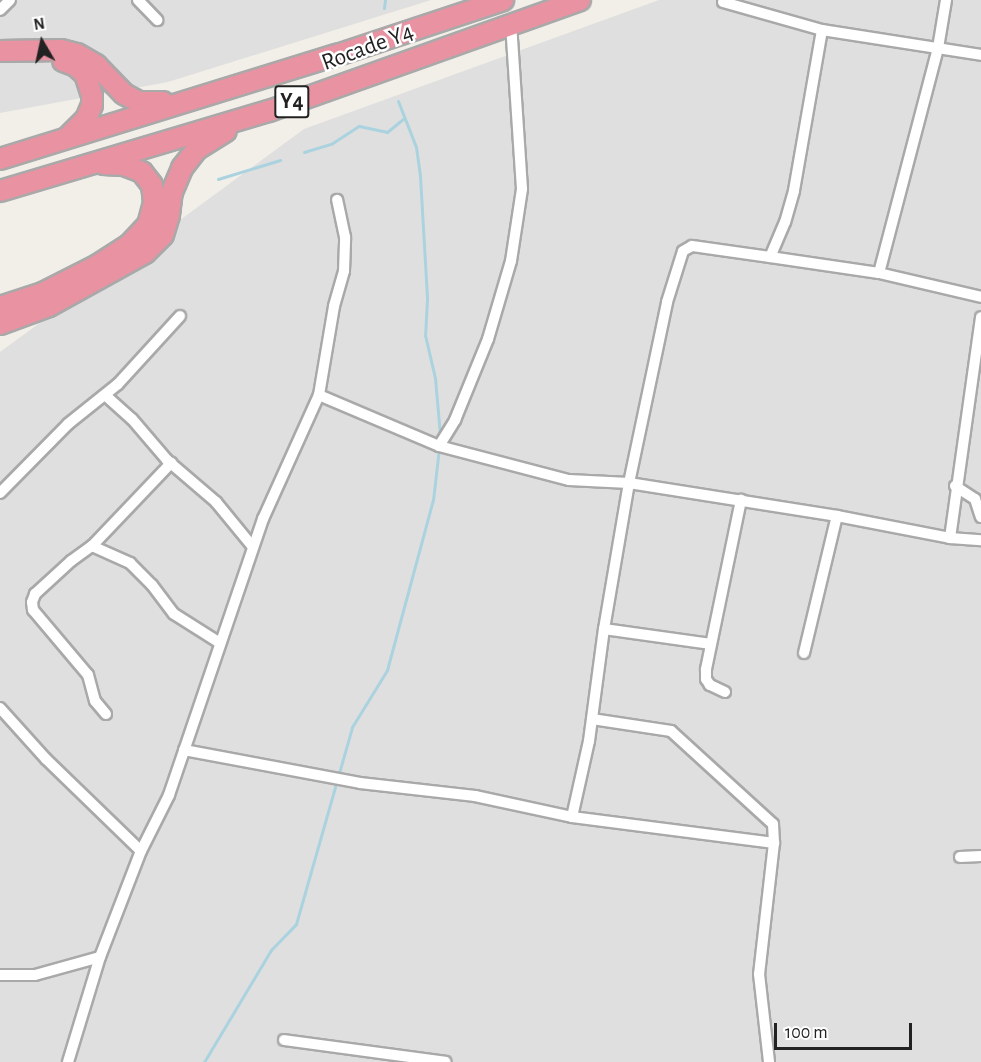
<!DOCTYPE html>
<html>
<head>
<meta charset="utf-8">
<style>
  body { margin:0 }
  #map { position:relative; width:981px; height:1062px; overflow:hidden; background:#f2efe9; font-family:"Alegreya Sans",sans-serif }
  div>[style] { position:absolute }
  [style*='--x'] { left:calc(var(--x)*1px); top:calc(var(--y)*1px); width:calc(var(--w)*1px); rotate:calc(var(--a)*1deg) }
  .residential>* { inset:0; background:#e0dfdf }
  .stream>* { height:3px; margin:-1.5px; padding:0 1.5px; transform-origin:1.5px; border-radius:1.5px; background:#aad3df }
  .roads { filter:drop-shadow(2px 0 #a9a9a9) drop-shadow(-2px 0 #a9a9a9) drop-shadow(0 2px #a9a9a9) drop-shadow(0 -2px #a9a9a9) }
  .street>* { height:10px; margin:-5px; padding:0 5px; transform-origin:5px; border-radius:5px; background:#fff }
  .highway>* { height:20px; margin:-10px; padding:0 10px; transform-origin:10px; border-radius:10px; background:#e892a2 }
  span { translate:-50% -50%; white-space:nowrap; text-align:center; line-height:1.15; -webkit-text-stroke:5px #fff; paint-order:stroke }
  .shield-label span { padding:2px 4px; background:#fff; border:2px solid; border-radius:4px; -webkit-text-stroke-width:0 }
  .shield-label { font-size:22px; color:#222; font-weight:700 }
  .street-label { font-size:24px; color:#222 }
  .north { position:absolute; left:12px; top:12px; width:60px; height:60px; -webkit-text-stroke:4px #fff; paint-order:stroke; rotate:351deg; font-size:16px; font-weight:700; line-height:24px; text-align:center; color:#222 }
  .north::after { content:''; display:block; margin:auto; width:21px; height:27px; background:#222; clip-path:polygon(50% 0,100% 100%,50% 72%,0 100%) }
  .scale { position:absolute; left:774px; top:1023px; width:138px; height:27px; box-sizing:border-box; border:3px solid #222; border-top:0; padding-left:8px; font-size:18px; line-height:21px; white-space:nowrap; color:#222; -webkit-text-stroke:4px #fff; paint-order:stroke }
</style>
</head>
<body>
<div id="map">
  <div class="residential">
    <i style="clip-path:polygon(0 0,431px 0,168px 82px,0 113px)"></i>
    <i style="clip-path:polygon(659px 0,981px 0,981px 1062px,0 1062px,0 352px,304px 129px)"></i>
  </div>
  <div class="stream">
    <i style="--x:384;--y:8;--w:8;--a:-83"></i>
    <i style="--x:398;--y:101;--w:49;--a:68.6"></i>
    <i style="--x:416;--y:147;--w:29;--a:82"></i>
    <i style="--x:420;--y:176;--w:123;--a:86.7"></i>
    <i style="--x:427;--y:299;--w:36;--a:93"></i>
    <i style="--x:425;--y:335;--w:44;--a:76.9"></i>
    <i style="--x:435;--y:378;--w:57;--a:85"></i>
    <i style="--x:304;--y:152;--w:28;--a:-17"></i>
    <i style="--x:331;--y:144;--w:33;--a:-33"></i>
    <i style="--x:359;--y:126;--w:29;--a:12"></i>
    <i style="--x:387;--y:132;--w:21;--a:-39"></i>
    <i style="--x:218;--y:179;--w:65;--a:-17"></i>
    <i style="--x:204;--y:1062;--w:131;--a:-59.1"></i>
    <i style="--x:271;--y:950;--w:36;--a:-46"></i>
    <i style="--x:296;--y:924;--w:205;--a:-74.1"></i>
    <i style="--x:352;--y:727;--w:67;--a:-58.4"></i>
    <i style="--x:387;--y:670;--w:176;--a:-74.9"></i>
    <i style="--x:433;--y:500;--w:52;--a:-83.4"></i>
  </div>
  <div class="roads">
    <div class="street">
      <i style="--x:138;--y:0;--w:28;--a:46"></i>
      <i style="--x:723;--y:2;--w:103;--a:15.8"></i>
      <i style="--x:822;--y:30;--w:161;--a:8.9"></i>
      <i style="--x:0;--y:10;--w:14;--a:-45"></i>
      <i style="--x:822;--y:30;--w:163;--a:99.9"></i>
      <i style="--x:794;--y:191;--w:32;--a:106"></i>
      <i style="--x:785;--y:222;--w:38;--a:113"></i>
      <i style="--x:770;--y:257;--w:110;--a:8.4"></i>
      <i style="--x:879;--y:273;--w:105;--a:13.2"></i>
      <i style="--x:879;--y:273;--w:233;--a:-75.3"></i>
      <i style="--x:938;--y:48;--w:49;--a:-80.5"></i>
      <i style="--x:105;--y:395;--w:36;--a:42"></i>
      <i style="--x:132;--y:419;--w:54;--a:49.5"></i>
      <i style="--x:167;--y:460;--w:65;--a:40.6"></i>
      <i style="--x:216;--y:502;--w:58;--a:50.6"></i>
      <i style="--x:319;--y:395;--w:130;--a:23"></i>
      <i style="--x:439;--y:446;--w:134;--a:14.7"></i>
      <i style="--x:569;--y:480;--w:60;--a:2.9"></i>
      <i style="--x:629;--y:483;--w:211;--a:9"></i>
      <i style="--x:837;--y:516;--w:115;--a:11"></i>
      <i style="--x:950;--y:538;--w:31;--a:4"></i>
      <i style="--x:439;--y:446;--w:31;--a:-58"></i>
      <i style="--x:455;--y:420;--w:87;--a:-67.8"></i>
      <i style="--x:488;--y:339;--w:81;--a:-73.6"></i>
      <i style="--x:511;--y:261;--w:73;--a:-81.3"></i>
      <i style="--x:522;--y:189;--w:165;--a:-93.8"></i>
      <i style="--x:955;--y:486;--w:24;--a:33"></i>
      <i style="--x:975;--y:499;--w:19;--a:72"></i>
      <i style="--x:0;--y:493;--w:97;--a:-45.4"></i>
      <i style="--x:68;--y:424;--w:64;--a:-38.7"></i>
      <i style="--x:118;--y:384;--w:92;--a:-47.6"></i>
      <i style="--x:950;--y:538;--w:223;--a:-82"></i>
      <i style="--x:92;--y:546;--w:42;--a:24.1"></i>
      <i style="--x:130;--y:563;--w:31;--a:45"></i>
      <i style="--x:152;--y:585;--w:36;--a:53"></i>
      <i style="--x:174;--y:614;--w:54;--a:32.2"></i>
      <i style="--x:604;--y:629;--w:108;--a:8"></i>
      <i style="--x:804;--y:653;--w:141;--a:-76.5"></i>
      <i style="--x:725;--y:692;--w:17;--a:-155"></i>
      <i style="--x:710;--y:685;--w:7;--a:-124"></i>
      <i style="--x:706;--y:679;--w:10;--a:-90"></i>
      <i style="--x:706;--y:669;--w:173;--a:-78.3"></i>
      <i style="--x:0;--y:708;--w:69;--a:48"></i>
      <i style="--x:46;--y:759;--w:132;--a:44.1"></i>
      <i style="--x:106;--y:714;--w:17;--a:-130"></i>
      <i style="--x:95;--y:701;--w:27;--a:-105"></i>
      <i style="--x:88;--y:675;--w:85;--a:-130.2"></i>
      <i style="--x:33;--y:610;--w:8;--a:-97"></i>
      <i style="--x:32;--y:602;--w:9;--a:-69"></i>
      <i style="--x:35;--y:594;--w:49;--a:-42.5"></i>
      <i style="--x:71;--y:561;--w:26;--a:-36"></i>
      <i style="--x:92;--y:546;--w:115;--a:-46.4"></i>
      <i style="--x:592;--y:719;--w:80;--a:8.6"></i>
      <i style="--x:671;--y:731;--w:138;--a:42.4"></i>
      <i style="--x:773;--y:824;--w:19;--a:87"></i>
      <i style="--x:774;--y:843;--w:132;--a:96.5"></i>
      <i style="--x:759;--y:974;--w:89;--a:83.5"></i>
      <i style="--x:184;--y:750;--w:179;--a:10.6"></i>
      <i style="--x:360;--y:783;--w:116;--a:6.4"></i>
      <i style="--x:475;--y:796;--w:99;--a:12.2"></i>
      <i style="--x:572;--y:817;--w:204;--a:7.3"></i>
      <i style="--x:572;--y:817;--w:78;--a:-77.4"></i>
      <i style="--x:589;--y:741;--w:113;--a:-82.4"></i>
      <i style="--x:604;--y:629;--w:148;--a:-80.3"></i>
      <i style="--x:629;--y:483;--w:185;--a:-78.1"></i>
      <i style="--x:667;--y:302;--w:53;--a:-72.6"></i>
      <i style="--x:683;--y:251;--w:10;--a:-29"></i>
      <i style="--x:692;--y:246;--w:79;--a:8"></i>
      <i style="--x:960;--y:857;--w:21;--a:-3"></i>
      <i style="--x:0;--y:975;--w:35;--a:0"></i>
      <i style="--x:35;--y:975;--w:67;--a:-15.5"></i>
      <i style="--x:100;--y:957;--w:114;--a:-68.9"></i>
      <i style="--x:141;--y:851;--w:63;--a:-63.4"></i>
      <i style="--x:169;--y:795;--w:292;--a:-71.2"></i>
      <i style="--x:263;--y:519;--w:136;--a:-65.7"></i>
      <i style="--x:319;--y:395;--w:90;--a:-80.4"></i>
      <i style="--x:334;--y:306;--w:36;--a:-74"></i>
      <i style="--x:344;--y:271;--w:34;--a:-88"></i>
      <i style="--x:345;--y:237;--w:38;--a:-102"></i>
      <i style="--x:284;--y:1040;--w:163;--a:7.7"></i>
      <i style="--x:68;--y:1062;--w:110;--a:-73.1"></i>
    </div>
    <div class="highway">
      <i style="--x:0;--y:51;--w:61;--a:-0.9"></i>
      <i style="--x:61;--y:50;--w:16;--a:14"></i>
      <i style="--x:77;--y:54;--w:22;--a:30"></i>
      <i style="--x:96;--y:65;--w:40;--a:46"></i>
      <i style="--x:124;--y:94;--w:17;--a:28"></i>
      <i style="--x:139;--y:102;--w:24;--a:0"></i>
      <i style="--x:63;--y:61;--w:14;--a:21"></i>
      <i style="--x:76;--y:66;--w:12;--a:42"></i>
      <i style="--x:85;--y:74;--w:22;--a:72"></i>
      <i style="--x:92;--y:95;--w:10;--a:90"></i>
      <i style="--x:92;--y:105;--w:15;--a:113"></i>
      <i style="--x:86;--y:119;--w:25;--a:135"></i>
      <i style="--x:0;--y:159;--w:353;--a:-17.2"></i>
      <i style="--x:337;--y:55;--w:175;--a:-18.3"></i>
      <i style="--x:0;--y:191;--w:281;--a:-16.6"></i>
      <i style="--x:269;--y:111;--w:330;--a:-19.6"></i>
      <i style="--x:0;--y:307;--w:45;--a:-18"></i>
      <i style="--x:43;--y:293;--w:62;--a:-27"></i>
      <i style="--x:98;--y:265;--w:38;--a:-33"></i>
      <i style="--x:130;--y:244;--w:26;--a:-47"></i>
      <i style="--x:148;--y:225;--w:24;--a:-75"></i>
      <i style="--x:154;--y:202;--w:17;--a:-97"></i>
      <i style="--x:152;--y:185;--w:16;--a:-128"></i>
      <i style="--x:142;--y:172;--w:19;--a:-159"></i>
      <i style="--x:124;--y:165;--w:21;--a:-177"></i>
      <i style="--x:0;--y:324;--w:52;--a:-20.2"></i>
      <i style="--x:49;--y:306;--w:110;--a:-28.9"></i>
      <i style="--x:145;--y:253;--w:25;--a:-45"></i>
      <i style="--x:163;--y:235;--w:21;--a:-73"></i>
      <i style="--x:169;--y:215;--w:23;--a:-83"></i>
      <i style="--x:172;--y:192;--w:26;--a:-67"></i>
      <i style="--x:182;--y:168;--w:24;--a:-52"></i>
      <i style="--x:197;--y:149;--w:34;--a:-32"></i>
    </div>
  </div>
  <div class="shield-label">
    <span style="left:292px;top:102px">Y4</span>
  </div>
  <div class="street-label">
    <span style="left:368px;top:48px;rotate:-20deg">Rocade Y4</span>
  </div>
  <div class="north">N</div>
  <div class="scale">100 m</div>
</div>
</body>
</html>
